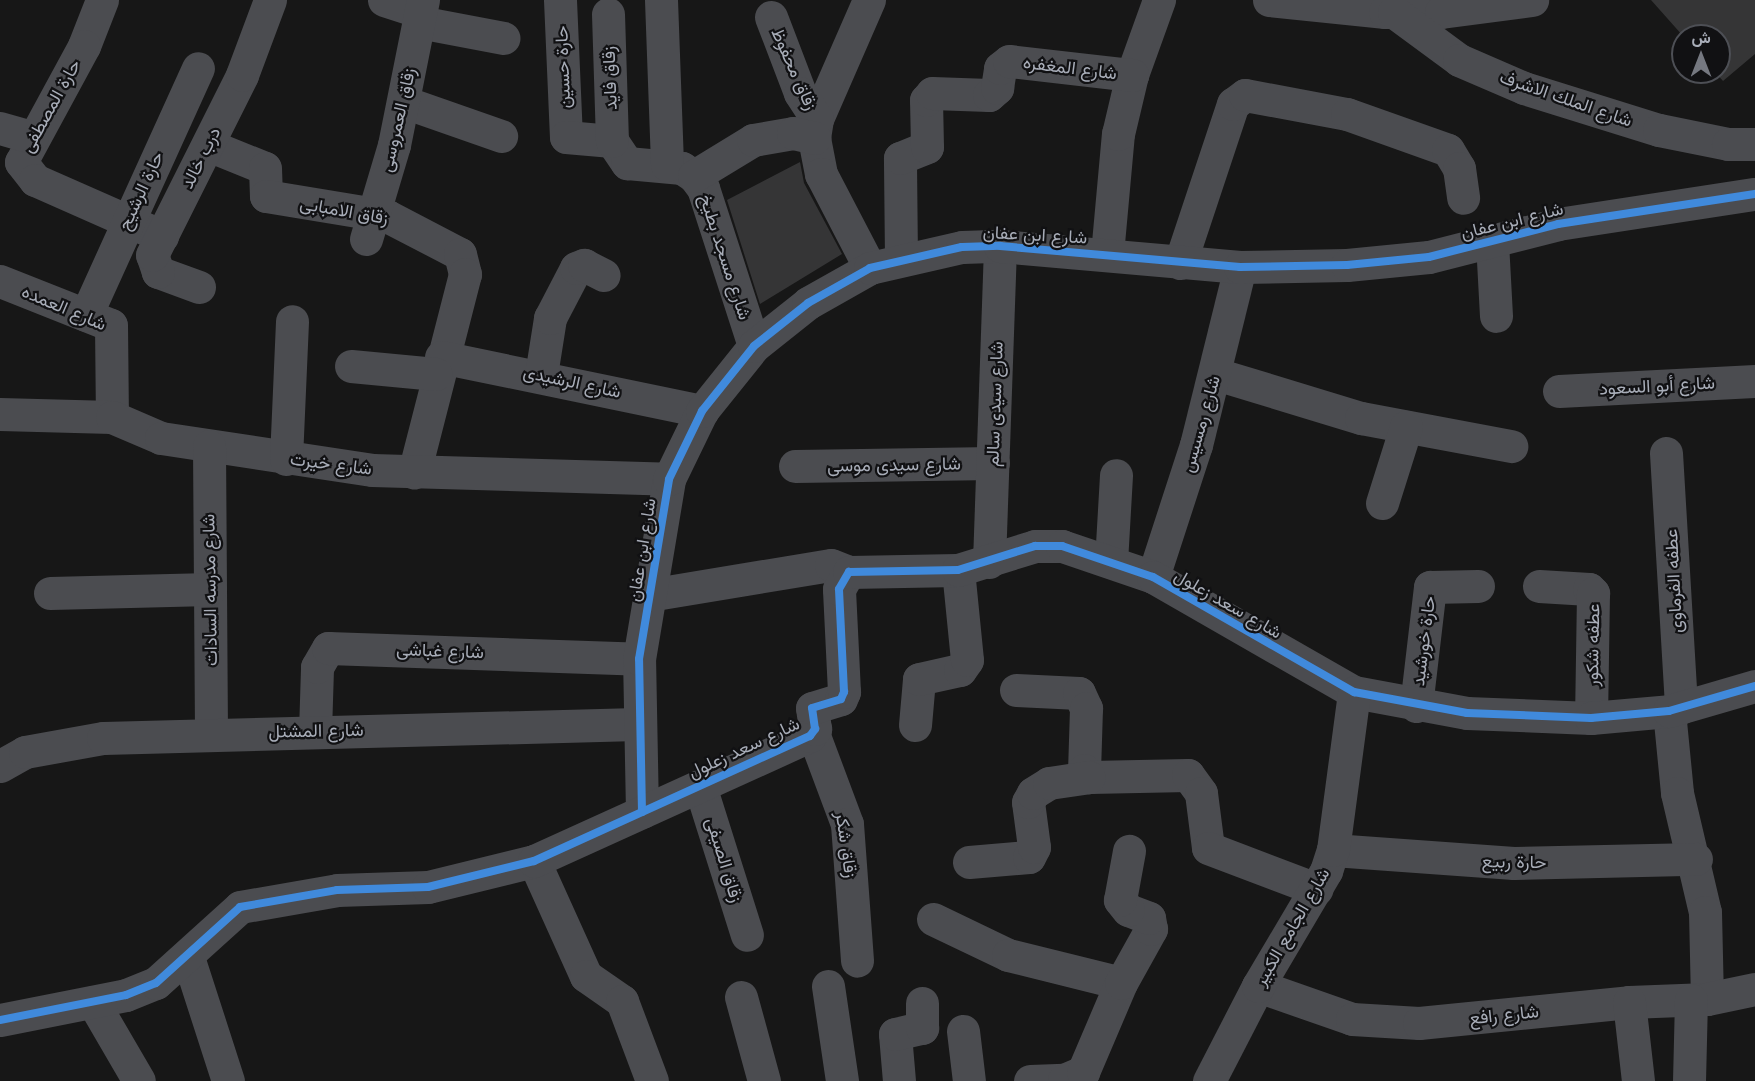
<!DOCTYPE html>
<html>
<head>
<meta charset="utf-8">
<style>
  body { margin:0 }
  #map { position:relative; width:1755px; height:1081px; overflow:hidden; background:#171717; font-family:Jost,Vazirmatn,sans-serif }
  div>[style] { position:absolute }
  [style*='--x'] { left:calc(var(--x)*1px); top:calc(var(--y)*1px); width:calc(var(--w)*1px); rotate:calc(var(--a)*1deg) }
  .building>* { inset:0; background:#353536 }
  .street>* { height:33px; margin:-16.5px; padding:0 16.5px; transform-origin:16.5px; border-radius:16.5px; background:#4b4c50 }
  .cycleway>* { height:8px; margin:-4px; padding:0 4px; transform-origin:4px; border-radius:4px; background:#408adc }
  span { translate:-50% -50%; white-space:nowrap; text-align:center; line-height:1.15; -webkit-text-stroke:4.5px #111113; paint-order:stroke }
  .street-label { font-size:18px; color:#a8adb8 }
  .north { position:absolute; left:1671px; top:24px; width:60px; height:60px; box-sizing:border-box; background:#111113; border:2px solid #4d4f55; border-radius:50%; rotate:0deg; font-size:16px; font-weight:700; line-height:24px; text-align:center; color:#a8adb8 }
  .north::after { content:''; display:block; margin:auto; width:21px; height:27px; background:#757880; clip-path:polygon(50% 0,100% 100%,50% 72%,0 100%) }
</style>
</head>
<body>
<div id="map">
  <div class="building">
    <i style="clip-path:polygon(1651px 0,1755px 0,1755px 54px,1723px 81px,1715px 72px,1719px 72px,1719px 36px,1683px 36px)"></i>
    <i style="clip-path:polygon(800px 162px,804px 183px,842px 254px,760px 304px,727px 200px)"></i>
  </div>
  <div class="street">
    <i style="--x:102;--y:0;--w:49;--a:111.4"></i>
    <i style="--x:84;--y:46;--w:132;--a:118.5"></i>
    <i style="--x:21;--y:162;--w:23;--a:52"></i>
    <i style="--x:35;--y:180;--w:139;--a:23.8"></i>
    <i style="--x:384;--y:0;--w:39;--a:18"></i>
    <i style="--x:560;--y:0;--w:137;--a:87.5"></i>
    <i style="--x:566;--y:137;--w:46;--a:5"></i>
    <i style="--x:612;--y:141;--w:27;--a:56"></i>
    <i style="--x:627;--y:163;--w:55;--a:5.2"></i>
    <i style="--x:682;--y:168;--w:14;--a:34"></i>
    <i style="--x:694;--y:176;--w:15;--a:53"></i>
    <i style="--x:703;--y:188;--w:166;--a:72.1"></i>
    <i style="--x:661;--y:0;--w:165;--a:87.9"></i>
    <i style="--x:869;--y:0;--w:130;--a:113.6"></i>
    <i style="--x:817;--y:119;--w:19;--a:99"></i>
    <i style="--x:814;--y:138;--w:37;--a:79"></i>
    <i style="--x:821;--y:174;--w:106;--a:62.5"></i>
    <i style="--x:1269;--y:0;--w:117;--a:5.9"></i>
    <i style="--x:1385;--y:12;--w:56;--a:0"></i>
    <i style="--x:1441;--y:12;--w:92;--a:-7.5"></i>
    <i style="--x:1394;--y:12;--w:81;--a:36.4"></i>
    <i style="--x:1459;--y:60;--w:71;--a:23.3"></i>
    <i style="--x:1524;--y:88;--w:141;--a:17.3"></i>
    <i style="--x:1659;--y:130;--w:70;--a:11.5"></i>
    <i style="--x:1728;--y:144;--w:27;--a:0"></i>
    <i style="--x:608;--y:14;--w:127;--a:88.2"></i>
    <i style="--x:771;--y:17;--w:81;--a:69.1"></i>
    <i style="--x:800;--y:93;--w:31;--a:57"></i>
    <i style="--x:419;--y:22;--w:86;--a:10.7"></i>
    <i style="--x:404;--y:102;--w:103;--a:19.3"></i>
    <i style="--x:0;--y:128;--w:33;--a:16"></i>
    <i style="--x:208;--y:145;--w:61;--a:22"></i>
    <i style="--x:265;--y:168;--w:28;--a:88"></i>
    <i style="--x:266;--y:196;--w:123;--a:9.4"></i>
    <i style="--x:387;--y:216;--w:82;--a:27.5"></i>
    <i style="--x:460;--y:254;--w:21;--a:76"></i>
    <i style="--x:465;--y:274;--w:205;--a:104.4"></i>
    <i style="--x:694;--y:176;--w:69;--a:-31.4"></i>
    <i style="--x:753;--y:140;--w:41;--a:-9.9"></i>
    <i style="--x:793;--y:133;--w:22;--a:13"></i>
    <i style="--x:366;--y:239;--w:98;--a:-73.4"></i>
    <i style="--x:394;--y:145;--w:148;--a:-78.7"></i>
    <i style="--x:1492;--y:242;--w:74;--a:86.9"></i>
    <i style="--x:1107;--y:254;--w:121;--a:-84.8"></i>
    <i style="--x:1118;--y:134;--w:61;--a:-76.7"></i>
    <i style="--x:1132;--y:75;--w:80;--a:-70.2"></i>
    <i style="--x:901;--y:259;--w:101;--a:-90.6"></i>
    <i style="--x:900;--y:158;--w:29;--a:-22"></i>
    <i style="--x:927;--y:147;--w:47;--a:-91.2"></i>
    <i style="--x:926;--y:100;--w:9;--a:-49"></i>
    <i style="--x:932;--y:93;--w:57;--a:2"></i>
    <i style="--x:989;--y:95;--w:11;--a:-41"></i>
    <i style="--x:997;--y:88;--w:20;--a:-81"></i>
    <i style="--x:1000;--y:68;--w:11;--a:-38"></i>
    <i style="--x:1009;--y:61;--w:124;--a:6.5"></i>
    <i style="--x:1180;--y:263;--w:168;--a:-71.6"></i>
    <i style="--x:1233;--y:104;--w:15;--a:-37"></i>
    <i style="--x:1245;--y:95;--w:104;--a:10.6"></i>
    <i style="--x:1347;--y:114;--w:107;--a:19.6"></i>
    <i style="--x:1448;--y:150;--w:21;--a:59"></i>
    <i style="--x:1459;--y:168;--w:30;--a:82"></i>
    <i style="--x:0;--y:281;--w:119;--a:21.6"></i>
    <i style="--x:111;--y:325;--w:92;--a:89.4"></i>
    <i style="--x:199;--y:287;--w:44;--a:-159.9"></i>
    <i style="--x:158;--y:272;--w:18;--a:-109"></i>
    <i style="--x:152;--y:255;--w:201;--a:-63.4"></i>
    <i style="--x:242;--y:75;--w:80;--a:-69.5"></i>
    <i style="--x:86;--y:315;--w:271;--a:-65.6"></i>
    <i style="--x:441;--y:357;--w:267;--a:11.7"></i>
    <i style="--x:351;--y:366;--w:85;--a:5.4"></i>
    <i style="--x:1216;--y:374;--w:152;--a:16.9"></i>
    <i style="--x:1361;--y:418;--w:153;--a:10.6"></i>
    <i style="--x:541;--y:375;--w:58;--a:-81"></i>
    <i style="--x:550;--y:318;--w:56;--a:-62.5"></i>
    <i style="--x:576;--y:268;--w:9;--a:-21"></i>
    <i style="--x:584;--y:265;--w:22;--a:27"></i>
    <i style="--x:1559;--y:391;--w:196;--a:-2.9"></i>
    <i style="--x:0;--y:414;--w:112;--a:1.5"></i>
    <i style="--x:112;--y:417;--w:53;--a:23.2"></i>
    <i style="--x:161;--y:438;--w:213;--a:8.6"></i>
    <i style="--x:372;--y:470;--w:297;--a:1.7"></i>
    <i style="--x:209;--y:446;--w:287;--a:89.6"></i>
    <i style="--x:1666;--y:453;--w:255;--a:86.6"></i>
    <i style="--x:286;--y:459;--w:138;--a:-87.5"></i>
    <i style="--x:795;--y:466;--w:198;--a:-0.9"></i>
    <i style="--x:1382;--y:503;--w:80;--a:-72.5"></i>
    <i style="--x:989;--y:562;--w:316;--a:-88"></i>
    <i style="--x:1111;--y:562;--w:87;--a:-86.7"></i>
    <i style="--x:1153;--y:577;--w:139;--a:-72"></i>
    <i style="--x:1196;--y:445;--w:183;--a:-76.1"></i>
    <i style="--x:1539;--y:586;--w:50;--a:3.4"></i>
    <i style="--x:1589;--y:589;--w:6;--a:45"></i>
    <i style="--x:1593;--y:593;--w:125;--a:90.9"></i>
    <i style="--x:50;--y:593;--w:160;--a:-1.4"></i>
    <i style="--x:649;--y:595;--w:184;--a:-9.4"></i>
    <i style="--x:831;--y:565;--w:19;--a:21"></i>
    <i style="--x:1016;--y:690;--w:63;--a:2.7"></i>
    <i style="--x:1079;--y:693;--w:17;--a:65"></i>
    <i style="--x:1086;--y:708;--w:62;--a:91.8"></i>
    <i style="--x:1084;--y:770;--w:9;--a:54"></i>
    <i style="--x:1089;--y:777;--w:99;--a:-1.2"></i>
    <i style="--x:1188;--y:775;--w:22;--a:54"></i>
    <i style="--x:1201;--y:793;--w:55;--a:82.7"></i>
    <i style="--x:1208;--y:848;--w:116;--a:20.8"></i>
    <i style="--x:1416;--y:706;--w:120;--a:-83.3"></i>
    <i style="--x:1430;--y:587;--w:48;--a:-1.2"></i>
    <i style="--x:1669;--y:711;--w:82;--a:84.4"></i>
    <i style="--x:1677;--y:793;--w:122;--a:76.8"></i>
    <i style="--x:1705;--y:912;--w:87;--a:88.7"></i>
    <i style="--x:915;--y:725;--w:46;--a:-85"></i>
    <i style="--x:919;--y:679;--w:42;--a:-12.4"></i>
    <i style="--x:960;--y:670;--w:12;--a:-55"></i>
    <i style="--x:967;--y:660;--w:90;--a:-95.7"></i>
    <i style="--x:315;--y:732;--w:65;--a:-88.2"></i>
    <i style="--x:317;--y:667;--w:22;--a:-60"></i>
    <i style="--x:328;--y:648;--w:311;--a:2"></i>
    <i style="--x:813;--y:733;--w:97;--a:69.5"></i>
    <i style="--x:847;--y:824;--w:137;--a:85.8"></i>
    <i style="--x:0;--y:766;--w:29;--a:-29"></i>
    <i style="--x:25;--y:752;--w:79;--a:-10.2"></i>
    <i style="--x:103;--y:738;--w:534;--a:-1.5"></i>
    <i style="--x:700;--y:786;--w:156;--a:72.5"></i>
    <i style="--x:642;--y:812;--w:153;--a:-91.1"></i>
    <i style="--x:639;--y:659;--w:182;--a:-80.5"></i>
    <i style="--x:669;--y:479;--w:76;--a:-64.1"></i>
    <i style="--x:702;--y:411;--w:83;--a:-51.3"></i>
    <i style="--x:754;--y:346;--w:69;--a:-38.5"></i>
    <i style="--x:808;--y:303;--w:71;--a:-29.4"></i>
    <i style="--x:870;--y:268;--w:94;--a:-12.9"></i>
    <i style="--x:962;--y:247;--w:38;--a:-2"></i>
    <i style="--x:1000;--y:246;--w:241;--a:5"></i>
    <i style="--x:1240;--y:267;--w:107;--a:-1.1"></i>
    <i style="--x:1347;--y:265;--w:82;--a:-5.6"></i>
    <i style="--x:1429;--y:257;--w:133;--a:-14.3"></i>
    <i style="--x:1558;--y:224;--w:199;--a:-8.7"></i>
    <i style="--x:1333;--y:850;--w:181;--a:4.1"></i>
    <i style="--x:1514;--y:863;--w:182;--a:-1.3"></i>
    <i style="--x:534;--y:861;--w:126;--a:65.7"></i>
    <i style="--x:586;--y:976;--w:44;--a:34.8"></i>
    <i style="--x:622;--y:1001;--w:85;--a:69.4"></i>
    <i style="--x:969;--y:862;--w:60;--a:-4.8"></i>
    <i style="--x:1029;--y:857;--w:11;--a:-63"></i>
    <i style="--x:1034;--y:847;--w:45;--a:-97.6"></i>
    <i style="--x:1028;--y:802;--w:10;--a:-61"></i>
    <i style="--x:1033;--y:793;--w:19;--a:-32"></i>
    <i style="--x:1049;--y:783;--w:40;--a:-8.5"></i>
    <i style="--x:933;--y:919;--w:83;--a:25.6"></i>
    <i style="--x:1008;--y:955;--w:116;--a:13.9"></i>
    <i style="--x:188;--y:957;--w:130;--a:72.1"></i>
    <i style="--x:828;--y:986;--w:96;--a:81.6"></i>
    <i style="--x:1258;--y:986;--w:100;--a:19.3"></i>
    <i style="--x:1352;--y:1019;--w:67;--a:3.4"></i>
    <i style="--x:1419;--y:1023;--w:211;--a:-5.7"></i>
    <i style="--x:1629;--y:1002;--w:78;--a:-2.2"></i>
    <i style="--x:1707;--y:999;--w:49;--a:-11.8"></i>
    <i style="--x:741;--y:997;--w:87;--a:74.7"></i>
    <i style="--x:93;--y:1002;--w:91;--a:59.8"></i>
    <i style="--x:1629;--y:1002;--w:80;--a:83.5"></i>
    <i style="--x:0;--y:1020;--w:128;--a:-11.2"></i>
    <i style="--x:126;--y:995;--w:32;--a:-22"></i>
    <i style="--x:156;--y:983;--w:113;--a:-42.1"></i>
    <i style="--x:240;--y:907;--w:98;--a:-9.9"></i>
    <i style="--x:337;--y:890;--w:91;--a:-1.9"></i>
    <i style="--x:428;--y:887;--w:109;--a:-13.8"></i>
    <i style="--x:534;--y:861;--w:303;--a:-24.4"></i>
    <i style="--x:810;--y:736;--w:9;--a:-54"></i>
    <i style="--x:815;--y:729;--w:21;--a:-98"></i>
    <i style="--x:812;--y:708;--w:30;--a:-17"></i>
    <i style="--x:841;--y:699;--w:8;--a:-67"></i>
    <i style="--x:844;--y:692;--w:103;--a:-92.8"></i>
    <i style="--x:839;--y:589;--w:20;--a:-60"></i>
    <i style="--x:849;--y:572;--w:109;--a:-1.1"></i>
    <i style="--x:958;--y:570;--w:81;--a:-17.3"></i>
    <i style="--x:1035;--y:546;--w:27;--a:0"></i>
    <i style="--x:1062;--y:546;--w:96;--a:18.8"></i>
    <i style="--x:1153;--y:577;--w:232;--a:29.8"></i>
    <i style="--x:1354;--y:692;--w:115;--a:10.5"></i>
    <i style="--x:1467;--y:713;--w:124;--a:2.3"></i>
    <i style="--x:1591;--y:718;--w:78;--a:-5.1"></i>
    <i style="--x:1669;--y:711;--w:90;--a:-16.2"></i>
    <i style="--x:963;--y:1031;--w:50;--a:83.2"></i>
    <i style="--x:899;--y:1081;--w:47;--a:-94.9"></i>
    <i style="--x:895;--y:1034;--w:28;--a:-13"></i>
    <i style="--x:922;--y:1028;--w:25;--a:-90"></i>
    <i style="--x:1030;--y:1081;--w:34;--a:-2"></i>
    <i style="--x:1064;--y:1080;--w:21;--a:-23"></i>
    <i style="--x:1083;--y:1072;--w:97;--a:-66.9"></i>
    <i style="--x:1121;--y:983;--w:62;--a:-60.9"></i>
    <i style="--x:1151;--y:929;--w:11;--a:-100"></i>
    <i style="--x:1149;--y:918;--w:22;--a:-159"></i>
    <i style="--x:1128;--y:910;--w:13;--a:-129"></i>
    <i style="--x:1120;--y:900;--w:50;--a:-79.6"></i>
    <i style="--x:1209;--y:1081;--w:107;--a:-62.7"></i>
    <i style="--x:1258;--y:986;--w:134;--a:-59.4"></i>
    <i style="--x:1326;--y:871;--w:22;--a:-72"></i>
    <i style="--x:1333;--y:850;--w:159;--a:-82.4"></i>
    <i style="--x:1689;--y:1081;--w:81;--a:-88.6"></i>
  </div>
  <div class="cycleway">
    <i style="--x:642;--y:812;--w:153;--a:-91.1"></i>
    <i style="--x:639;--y:659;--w:182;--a:-80.5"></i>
    <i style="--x:669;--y:479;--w:76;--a:-64.1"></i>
    <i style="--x:702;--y:411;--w:83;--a:-51.3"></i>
    <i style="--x:754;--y:346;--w:69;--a:-38.5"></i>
    <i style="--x:808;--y:303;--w:71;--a:-29.4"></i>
    <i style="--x:870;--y:268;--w:94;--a:-12.9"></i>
    <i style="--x:962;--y:247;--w:38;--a:-2"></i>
    <i style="--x:1000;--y:246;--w:241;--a:5"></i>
    <i style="--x:1240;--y:267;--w:107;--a:-1.1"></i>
    <i style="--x:1347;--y:265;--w:82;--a:-5.6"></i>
    <i style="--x:1429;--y:257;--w:133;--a:-14.3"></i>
    <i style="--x:1558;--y:224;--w:199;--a:-8.7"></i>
    <i style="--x:0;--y:1020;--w:128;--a:-11.2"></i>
    <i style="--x:126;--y:995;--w:32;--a:-22"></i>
    <i style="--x:156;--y:983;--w:113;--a:-42.1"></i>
    <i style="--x:240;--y:907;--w:98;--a:-9.9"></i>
    <i style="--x:337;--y:890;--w:91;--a:-1.9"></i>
    <i style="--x:428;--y:887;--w:109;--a:-13.8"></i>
    <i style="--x:534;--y:861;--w:303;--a:-24.4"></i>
    <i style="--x:810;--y:736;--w:9;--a:-54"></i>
    <i style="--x:815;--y:729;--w:21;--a:-98"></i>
    <i style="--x:812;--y:708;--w:30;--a:-17"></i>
    <i style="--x:841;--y:699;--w:8;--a:-67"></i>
    <i style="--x:844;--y:692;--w:103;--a:-92.8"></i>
    <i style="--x:839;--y:589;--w:20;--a:-60"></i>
    <i style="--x:849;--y:572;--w:109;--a:-1.1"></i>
    <i style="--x:958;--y:570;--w:81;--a:-17.3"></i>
    <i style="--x:1035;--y:546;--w:27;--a:0"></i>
    <i style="--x:1062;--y:546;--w:96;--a:18.8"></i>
    <i style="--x:1153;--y:577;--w:232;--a:29.8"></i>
    <i style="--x:1354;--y:692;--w:115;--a:10.5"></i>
    <i style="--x:1467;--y:713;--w:124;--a:2.3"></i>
    <i style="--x:1591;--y:718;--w:78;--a:-5.1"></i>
    <i style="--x:1669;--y:711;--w:90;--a:-16.2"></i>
  </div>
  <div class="street-label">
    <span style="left:563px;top:67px;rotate:-92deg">حارة حسين</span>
    <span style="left:1070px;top:68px;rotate:7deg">شارع المغفره</span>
    <span style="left:794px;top:69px;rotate:66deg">زقاق محفوظ</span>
    <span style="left:610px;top:78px;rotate:-92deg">زقاق فايد</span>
    <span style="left:1566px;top:99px;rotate:19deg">شارع الملك الاشرف</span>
    <span style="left:51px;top:106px;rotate:-61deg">حارة المصطفى</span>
    <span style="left:398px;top:120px;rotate:-77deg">زقاق العمروسى</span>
    <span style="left:201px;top:158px;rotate:-63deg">درب خالد</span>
    <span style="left:141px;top:191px;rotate:-65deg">حارة الرشيح</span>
    <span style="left:344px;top:211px;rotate:10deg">زقاق الامبابى</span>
    <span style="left:1512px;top:221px;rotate:-14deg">شارع ابن عفان</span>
    <span style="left:1035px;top:235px;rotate:3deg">شارع ابن عفان</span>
    <span style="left:725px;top:257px;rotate:72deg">شارع مسجد بطيخ</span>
    <span style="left:64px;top:308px;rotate:23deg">شارع العمده</span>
    <span style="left:572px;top:382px;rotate:12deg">شارع الرشيدى</span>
    <span style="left:1657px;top:386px;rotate:-3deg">شارع أبو السعود</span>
    <span style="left:995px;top:404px;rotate:-88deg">شارع سيدى سالم</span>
    <span style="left:1201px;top:424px;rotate:-74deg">شارع رمسيس</span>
    <span style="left:331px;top:464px;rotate:7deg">شارع خيرت</span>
    <span style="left:894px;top:465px;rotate:-1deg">شارع سيدى موسى</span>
    <span style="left:642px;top:550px;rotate:-81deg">شارع ابن عفان</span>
    <span style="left:1674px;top:581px;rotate:-93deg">عطفه الفرماوى</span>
    <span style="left:210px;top:590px;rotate:-91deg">شارع مدرسه السادات</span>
    <span style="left:1228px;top:604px;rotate:30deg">شارع سعد زعلول</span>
    <span style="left:1424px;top:641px;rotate:-83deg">حارة خورشيد</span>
    <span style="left:1593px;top:645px;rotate:-89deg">عطفه شكور</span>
    <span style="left:440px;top:651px;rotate:2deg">شارع غباشى</span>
    <span style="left:316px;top:731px;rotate:-1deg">شارع المشتل</span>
    <span style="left:744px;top:748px;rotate:-25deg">شارع سعد زعلول</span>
    <span style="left:846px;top:845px;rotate:82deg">زقاق شكر</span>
    <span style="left:724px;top:860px;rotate:73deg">زقاق الصيفى</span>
    <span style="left:1514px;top:862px;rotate:1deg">حارة ربيع</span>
    <span style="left:1292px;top:927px;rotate:-60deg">شارع الجامع الكبير</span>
    <span style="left:1504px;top:1015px;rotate:-6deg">شارع رافع</span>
  </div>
  <div class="north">ش</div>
</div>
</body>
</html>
